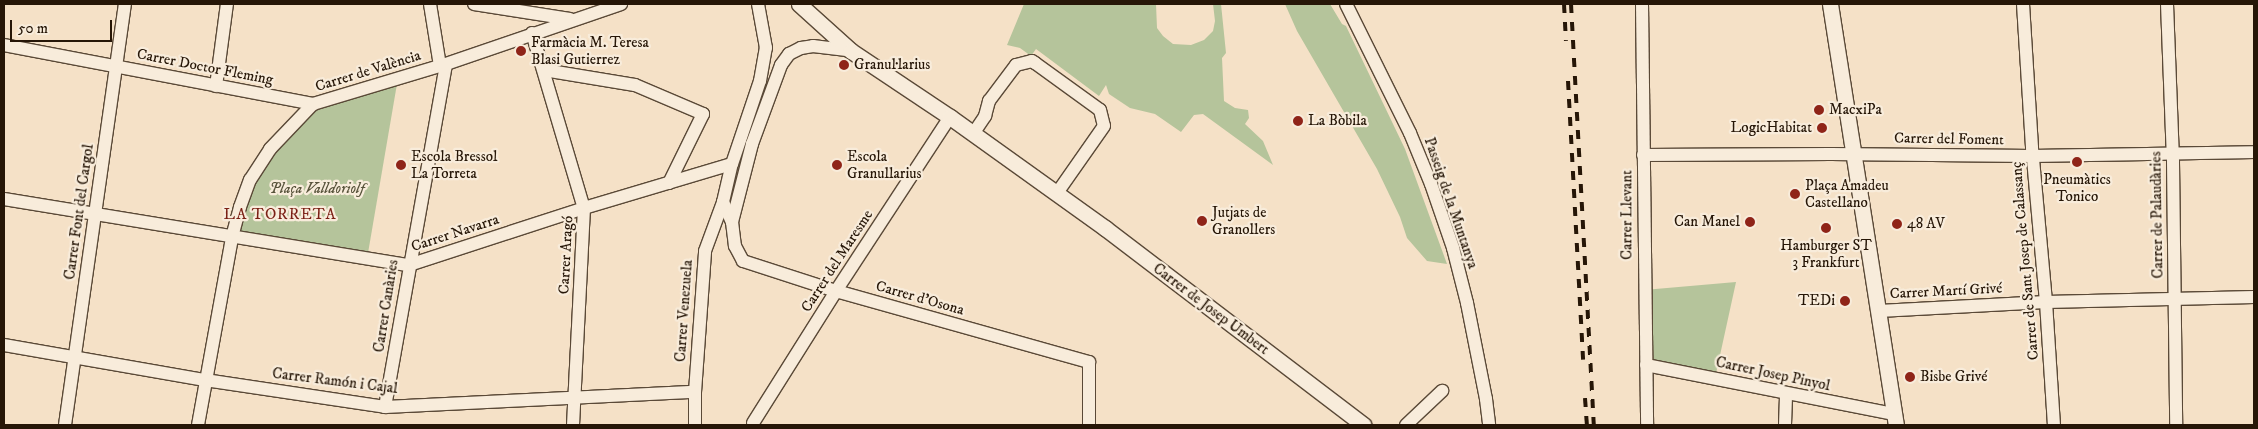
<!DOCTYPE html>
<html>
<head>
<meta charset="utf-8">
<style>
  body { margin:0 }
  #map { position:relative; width:2258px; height:429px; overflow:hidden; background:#f5e1c7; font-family:"IM FELL DW Pica",serif }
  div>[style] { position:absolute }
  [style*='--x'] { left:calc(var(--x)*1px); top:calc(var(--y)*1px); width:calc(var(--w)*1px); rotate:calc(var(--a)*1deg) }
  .green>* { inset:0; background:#b5c49b }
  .roads { filter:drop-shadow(1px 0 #5a4937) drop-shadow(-1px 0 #5a4937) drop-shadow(0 1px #5a4937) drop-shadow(0 -1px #5a4937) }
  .minor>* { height:12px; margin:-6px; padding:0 6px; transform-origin:6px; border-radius:6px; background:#f8ecdb }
  .tertiary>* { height:15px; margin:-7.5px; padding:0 7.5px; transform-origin:7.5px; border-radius:7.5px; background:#f8ecdb }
  .rail>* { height:4px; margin-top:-2px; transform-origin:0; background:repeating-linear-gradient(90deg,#261607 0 9px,transparent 0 18px) }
  .dots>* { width:14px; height:14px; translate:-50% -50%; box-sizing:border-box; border:2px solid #f8ecdb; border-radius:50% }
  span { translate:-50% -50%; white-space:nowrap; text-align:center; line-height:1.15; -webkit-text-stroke:4.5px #f8ecdb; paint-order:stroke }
  .poi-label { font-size:15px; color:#261607 }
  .left { translate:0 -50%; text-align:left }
  .right { translate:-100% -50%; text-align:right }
  .street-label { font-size:15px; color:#261607 }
  .park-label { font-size:15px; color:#58533b; font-style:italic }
  .neighbourhood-label { font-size:16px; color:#7a1f14; letter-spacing:1px }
  .frame { position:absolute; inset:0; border:5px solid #261607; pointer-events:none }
  .scale { position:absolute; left:10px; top:20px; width:102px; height:22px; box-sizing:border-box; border:2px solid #261607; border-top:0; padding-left:6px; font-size:15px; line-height:18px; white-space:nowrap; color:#261607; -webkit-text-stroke:4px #f8ecdb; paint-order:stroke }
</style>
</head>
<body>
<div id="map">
  <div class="green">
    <i style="clip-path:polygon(1024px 4px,1156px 4px,1157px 28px,1163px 36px,1173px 44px,1191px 45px,1204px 40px,1213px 31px,1215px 21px,1213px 4px,1221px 4px,1226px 53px,1222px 58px,1224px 101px,1235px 108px,1248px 110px,1249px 118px,1245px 124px,1263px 141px,1273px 165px,1203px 114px,1194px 115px,1181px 132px,1155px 114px,1130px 108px,1109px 94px,1106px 85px,1099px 96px,1036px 49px,1031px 56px,1020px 48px,1007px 45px)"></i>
    <i style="clip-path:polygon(1285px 4px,1330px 4px,1342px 24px,1346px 26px,1405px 149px,1447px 264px,1427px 261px,1407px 238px,1400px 217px,1377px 169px,1297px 31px)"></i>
    <i style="clip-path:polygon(398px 78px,367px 259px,232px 237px,250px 180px,313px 104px)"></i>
    <i style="clip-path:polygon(1736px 282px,1715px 378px,1646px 365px,1644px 290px)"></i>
  </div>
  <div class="roads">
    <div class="minor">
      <i style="--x:430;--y:4;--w:63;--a:80.8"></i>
      <i style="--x:474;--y:4;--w:97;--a:8.9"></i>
      <i style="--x:1346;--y:4;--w:144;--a:63.6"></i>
      <i style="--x:1410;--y:133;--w:55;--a:67.6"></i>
      <i style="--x:1431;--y:184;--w:68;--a:71"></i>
      <i style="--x:1453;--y:248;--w:57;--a:75.7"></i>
      <i style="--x:1467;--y:303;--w:98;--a:78.8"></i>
      <i style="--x:1486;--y:399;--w:26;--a:83"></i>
      <i style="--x:1642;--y:4;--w:421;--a:89.3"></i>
      <i style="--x:2023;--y:4;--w:144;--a:86.4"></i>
      <i style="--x:2032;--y:148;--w:155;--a:84.8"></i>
      <i style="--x:2046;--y:302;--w:123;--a:86.3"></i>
      <i style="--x:2167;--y:4;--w:158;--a:87.8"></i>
      <i style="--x:2173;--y:162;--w:263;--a:89.3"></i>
      <i style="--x:532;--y:33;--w:183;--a:73.5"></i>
      <i style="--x:584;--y:208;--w:217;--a:92.9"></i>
      <i style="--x:4;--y:45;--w:315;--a:10.8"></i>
      <i style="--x:544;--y:70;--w:92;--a:9.4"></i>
      <i style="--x:635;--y:85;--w:74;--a:23.1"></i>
      <i style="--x:703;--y:114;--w:77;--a:116.2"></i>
      <i style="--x:216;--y:86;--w:83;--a:-82.4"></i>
      <i style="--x:973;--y:134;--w:22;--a:-56"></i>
      <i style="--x:985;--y:116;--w:16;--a:-75"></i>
      <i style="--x:989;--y:101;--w:45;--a:-53.1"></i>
      <i style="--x:1016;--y:65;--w:16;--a:-14"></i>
      <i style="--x:1032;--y:61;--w:4;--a:34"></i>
      <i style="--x:1035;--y:63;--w:80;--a:35.9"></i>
      <i style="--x:1100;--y:110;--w:16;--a:76"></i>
      <i style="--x:1104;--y:126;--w:82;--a:125"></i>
      <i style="--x:1643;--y:155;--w:188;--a:-0.3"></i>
      <i style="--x:1831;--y:154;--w:201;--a:0.6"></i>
      <i style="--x:2032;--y:156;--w:222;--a:-1"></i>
      <i style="--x:4;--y:199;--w:410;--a:9.3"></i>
      <i style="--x:409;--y:265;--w:184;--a:-18"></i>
      <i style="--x:584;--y:208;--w:154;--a:-16.6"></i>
      <i style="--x:723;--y:202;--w:22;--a:66"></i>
      <i style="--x:732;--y:222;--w:24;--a:83"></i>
      <i style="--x:735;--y:246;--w:17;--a:62"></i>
      <i style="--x:743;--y:261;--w:98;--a:17.9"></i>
      <i style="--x:836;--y:291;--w:263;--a:15.7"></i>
      <i style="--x:1089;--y:362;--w:63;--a:90"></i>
      <i style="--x:732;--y:222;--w:81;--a:-75.6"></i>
      <i style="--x:752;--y:144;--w:84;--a:-69.8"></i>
      <i style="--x:781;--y:65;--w:14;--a:-54"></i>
      <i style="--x:789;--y:54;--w:13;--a:-27"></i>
      <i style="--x:801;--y:48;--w:12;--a:-9"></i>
      <i style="--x:813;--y:46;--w:38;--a:7"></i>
      <i style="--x:1879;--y:311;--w:167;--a:-3.1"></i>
      <i style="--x:2046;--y:302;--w:208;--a:-1.4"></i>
      <i style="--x:4;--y:345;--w:204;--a:9.9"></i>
      <i style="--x:205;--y:380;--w:182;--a:8.5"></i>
      <i style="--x:385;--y:407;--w:310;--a:-2.8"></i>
      <i style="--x:1646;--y:365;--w:253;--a:11.2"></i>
      <i style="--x:385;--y:407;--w:348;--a:-79.9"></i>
      <i style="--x:753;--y:423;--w:156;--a:-57.8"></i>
      <i style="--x:836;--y:291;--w:208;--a:-56.8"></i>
      <i style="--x:65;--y:425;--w:425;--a:-81.9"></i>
      <i style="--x:198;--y:425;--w:191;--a:-79.7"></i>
      <i style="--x:232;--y:237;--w:31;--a:-75"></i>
      <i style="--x:240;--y:207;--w:29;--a:-70"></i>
      <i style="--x:250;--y:180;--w:37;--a:-57"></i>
      <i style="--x:270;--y:149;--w:62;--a:-46.3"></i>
      <i style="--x:313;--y:104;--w:139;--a:-16.7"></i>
      <i style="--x:446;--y:64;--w:185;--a:-18.9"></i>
      <i style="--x:695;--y:425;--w:33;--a:-90"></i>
      <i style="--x:695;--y:392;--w:141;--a:-85.9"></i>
      <i style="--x:705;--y:251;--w:52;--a:-69.8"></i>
      <i style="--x:723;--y:202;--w:39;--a:-77"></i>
      <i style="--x:732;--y:164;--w:88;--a:-71.4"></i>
      <i style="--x:760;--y:81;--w:34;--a:-80"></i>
      <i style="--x:766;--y:48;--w:45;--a:-100.3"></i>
      <i style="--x:1406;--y:425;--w:50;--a:-43.4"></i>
      <i style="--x:1785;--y:425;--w:31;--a:-88"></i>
    </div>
    <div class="tertiary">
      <i style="--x:799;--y:4;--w:70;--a:42.1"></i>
      <i style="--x:851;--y:51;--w:119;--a:33.7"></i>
      <i style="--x:950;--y:117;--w:191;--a:35.6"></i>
      <i style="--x:1105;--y:228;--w:325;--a:37.3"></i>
      <i style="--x:1830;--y:4;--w:426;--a:81.1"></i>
    </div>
  </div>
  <div class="rail">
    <i style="--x:1564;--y:4;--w:37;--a:87"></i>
    <i style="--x:1571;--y:4;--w:422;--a:86.9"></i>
    <i style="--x:1568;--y:81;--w:279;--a:86.9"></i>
    <i style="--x:1585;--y:398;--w:27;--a:86"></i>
  </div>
  <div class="dots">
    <i style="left:521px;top:51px;background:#8f2418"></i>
    <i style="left:844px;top:65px;background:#8f2418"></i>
    <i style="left:1819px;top:110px;background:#8f2418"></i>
    <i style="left:1298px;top:121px;background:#8f2418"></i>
    <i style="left:1822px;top:128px;background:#8f2418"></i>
    <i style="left:2077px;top:162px;background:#8f2418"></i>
    <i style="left:401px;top:165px;background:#8f2418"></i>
    <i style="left:837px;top:165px;background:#8f2418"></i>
    <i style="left:1795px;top:194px;background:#8f2418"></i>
    <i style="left:1202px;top:221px;background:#8f2418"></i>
    <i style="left:1750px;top:222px;background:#8f2418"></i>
    <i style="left:1897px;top:224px;background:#8f2418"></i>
    <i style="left:1826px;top:228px;background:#8f2418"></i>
    <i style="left:1845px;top:301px;background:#8f2418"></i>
    <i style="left:1910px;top:377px;background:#8f2418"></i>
  </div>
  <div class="poi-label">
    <span class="left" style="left:531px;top:51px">Farmàcia M. Teresa<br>Blasi Gutierrez</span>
    <span class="left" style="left:854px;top:65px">Granul·larius</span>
    <span class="left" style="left:1829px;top:110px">MacxiPa</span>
    <span class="left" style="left:1308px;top:121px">La Bòbila</span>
    <span class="right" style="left:1812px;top:128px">LogicHabitat</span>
    <span class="left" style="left:411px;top:165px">Escola Bressol<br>La Torreta</span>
    <span class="left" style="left:847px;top:165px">Escola<br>Granullarius</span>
    <span style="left:2077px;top:188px">Pneumàtics<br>Tonico</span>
    <span class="left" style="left:1805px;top:194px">Plaça Amadeu<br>Castellano</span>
    <span class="left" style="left:1212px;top:221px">Jutjats de<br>Granollers</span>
    <span class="right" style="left:1740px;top:222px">Can Manel</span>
    <span class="left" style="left:1907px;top:224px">48 AV</span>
    <span style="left:1826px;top:254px">Hamburger ST<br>3 Frankfurt</span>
    <span class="right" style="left:1835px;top:301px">TEDi</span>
    <span class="left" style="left:1920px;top:377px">Bisbe Grivé</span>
  </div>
  <div class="street-label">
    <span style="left:205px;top:67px;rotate:11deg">Carrer Doctor Fleming</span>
    <span style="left:368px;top:71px;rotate:-17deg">Carrer de València</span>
    <span style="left:1949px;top:139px;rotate:1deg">Carrer del Foment</span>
    <span style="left:1451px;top:203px;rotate:71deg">Passeig de la Muntanya</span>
    <span style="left:79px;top:212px;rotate:-82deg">Carrer Font del Cargol</span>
    <span style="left:1627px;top:215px;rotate:-90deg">Carrer Llevant</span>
    <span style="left:2157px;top:215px;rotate:-91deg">Carrer de Palaudàries</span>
    <span style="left:455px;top:233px;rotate:-18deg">Carrer Navarra</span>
    <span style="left:566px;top:255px;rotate:-87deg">Carrer Aragó</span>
    <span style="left:837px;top:261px;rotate:-57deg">Carrer del Maresme</span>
    <span style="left:2025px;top:261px;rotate:-95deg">Carrer de Sant Josep de Calassanç</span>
    <span style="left:1946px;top:291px;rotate:-3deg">Carrer Martí Grivé</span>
    <span style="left:920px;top:298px;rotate:16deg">Carrer d'Osona</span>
    <span style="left:386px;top:306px;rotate:-81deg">Carrer Canàries</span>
    <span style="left:1211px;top:309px;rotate:37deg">Carrer de Josep Umbert</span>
    <span style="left:684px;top:311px;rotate:-86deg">Carrer Venezuela</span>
    <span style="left:1773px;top:374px;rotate:12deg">Carrer Josep Pinyol</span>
    <span style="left:335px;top:381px;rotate:7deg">Carrer Ramón i Cajal</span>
  </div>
  <div class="park-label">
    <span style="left:317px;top:189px">Plaça Valldoriolf</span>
  </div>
  <div class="neighbourhood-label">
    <span style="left:280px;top:214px">LA TORRETA</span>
  </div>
  <div class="frame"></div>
  <div class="scale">50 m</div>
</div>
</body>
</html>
